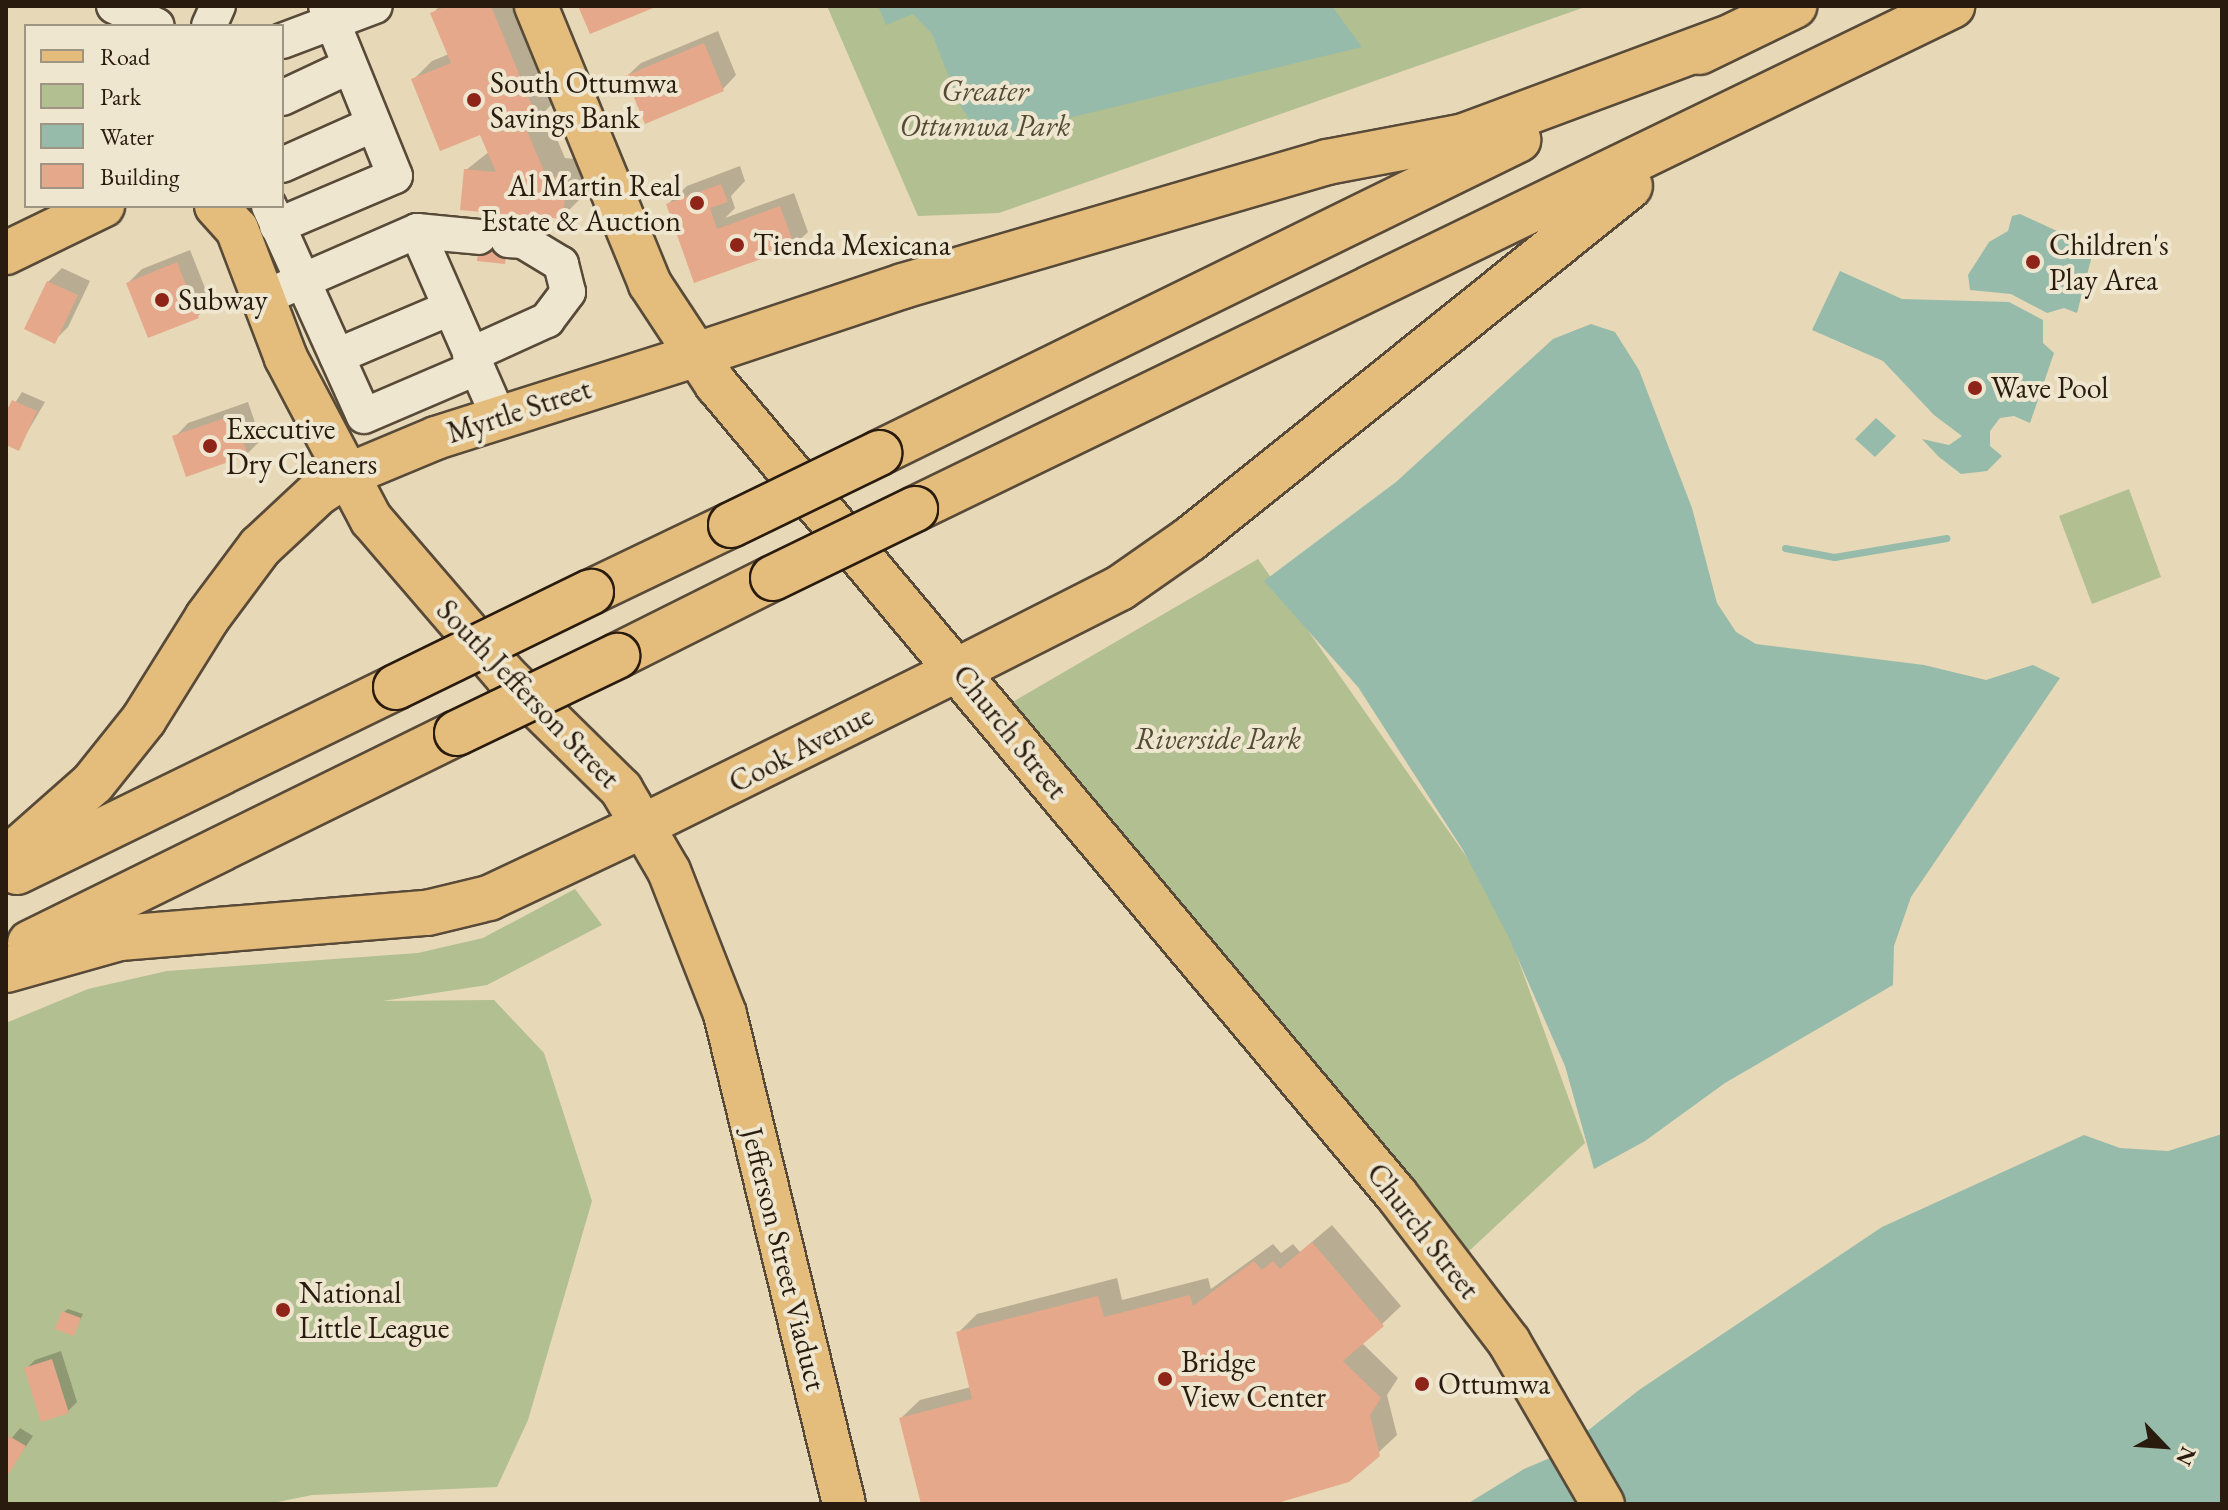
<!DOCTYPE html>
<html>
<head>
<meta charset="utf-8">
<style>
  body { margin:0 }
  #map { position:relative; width:2228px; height:1510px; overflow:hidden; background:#e7d8b7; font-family:"EB Garamond",serif }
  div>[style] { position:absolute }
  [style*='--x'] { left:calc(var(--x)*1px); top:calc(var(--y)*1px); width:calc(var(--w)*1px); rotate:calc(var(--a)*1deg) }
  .green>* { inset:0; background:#b2bf90 }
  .water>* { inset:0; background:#97bbaa }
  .shadow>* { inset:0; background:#0003 }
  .stream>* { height:7px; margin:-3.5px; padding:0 3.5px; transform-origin:3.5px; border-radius:3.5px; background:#97bbaa }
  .building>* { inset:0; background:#e5a88a }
  .roads { filter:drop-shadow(2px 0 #584a38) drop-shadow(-2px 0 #584a38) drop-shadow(0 2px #584a38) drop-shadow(0 -2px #584a38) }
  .minor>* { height:34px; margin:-17px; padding:0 17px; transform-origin:17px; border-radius:17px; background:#efe6d0 }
  .major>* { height:42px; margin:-21px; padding:0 21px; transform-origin:21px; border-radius:21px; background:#e4bc7c }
  .highway>* { height:44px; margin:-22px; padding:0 22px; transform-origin:22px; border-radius:22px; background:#e4bc7c }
  .bridges { filter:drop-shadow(2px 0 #291b0d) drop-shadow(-2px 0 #291b0d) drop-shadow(0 2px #291b0d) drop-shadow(0 -2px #291b0d) }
  .highway-bridge>* { height:44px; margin:-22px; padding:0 22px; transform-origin:22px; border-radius:22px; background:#e4bc7c }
  .dots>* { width:22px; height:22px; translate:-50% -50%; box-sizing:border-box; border:4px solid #efe6d0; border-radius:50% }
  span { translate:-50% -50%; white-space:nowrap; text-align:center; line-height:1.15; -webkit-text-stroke:8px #efe6d0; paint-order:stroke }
  .poi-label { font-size:30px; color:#291b0d }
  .left { translate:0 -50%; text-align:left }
  .right { translate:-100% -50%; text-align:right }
  .park-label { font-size:30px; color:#524c34; font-style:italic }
  .street-label { font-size:30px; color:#291b0d }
  .frame { position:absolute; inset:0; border:8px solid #291b0d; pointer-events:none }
  .legend { position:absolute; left:24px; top:24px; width:260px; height:184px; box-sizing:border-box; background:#efe6d0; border:2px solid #a09582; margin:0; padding:10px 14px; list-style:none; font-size:24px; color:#291b0d }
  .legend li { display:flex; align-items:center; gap:16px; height:40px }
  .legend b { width:40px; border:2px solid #a09582 }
  .north { position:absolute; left:2124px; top:1406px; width:80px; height:80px; -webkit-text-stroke:6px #efe6d0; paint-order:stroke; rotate:115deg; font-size:22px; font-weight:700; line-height:32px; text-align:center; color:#291b0d }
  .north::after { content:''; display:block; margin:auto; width:28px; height:36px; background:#291b0d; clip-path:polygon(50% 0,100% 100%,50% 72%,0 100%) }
</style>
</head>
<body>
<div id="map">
  <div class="green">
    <i style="clip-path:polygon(827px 6px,1588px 6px,999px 213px,918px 216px)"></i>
    <i style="clip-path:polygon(2129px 489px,2161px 577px,2092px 604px,2059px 516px)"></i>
    <i style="clip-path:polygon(1258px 559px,1496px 899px,1585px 1143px,1469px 1251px,1011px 703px)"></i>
    <i style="clip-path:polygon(575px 889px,602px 925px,487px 985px,383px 1001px,494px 1000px,544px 1053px,592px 1201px,528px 1420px,497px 1487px,312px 1495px,268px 1504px,6px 1504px,6px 1023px,88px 989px,167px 971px,418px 953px,483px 938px)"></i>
  </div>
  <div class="water">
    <i style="clip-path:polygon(878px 6px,1332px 6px,1362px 47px,982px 139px,960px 105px,932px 34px,913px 14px,886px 25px)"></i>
    <i style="clip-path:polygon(2020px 214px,2094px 248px,2077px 313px,2064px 308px,2047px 313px,2011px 294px,1970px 290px,1968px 275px,1989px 242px,2008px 231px,2012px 216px)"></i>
    <i style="clip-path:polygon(1840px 271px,1902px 299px,2009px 302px,2043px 320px,2043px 343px,2054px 353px,2030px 423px,2014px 416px,2000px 418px,1990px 431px,1990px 446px,2002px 456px,1987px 471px,1961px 474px,1939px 457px,1922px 439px,1949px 445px,1962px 436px,1934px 415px,1883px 361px,1812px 330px)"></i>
    <i style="clip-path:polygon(1591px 324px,1615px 332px,1639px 370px,1692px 508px,1717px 603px,1736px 632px,1756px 644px,1924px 665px,1986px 680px,2033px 665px,2060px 678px,1911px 897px,1894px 946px,1893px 985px,1725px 1083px,1645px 1141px,1594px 1169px,1565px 1066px,1508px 936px,1463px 850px,1358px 687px,1264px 581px,1396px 482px,1553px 339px)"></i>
    <i style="clip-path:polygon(1876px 418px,1896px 436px,1875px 457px,1855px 439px)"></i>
    <i style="clip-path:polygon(2222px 1134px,2222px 1504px,1467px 1504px,1524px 1469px,1557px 1455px,1639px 1390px,1882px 1227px,2084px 1135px,2120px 1148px,2168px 1151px)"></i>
  </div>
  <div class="shadow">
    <i style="clip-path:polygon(440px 6px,517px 6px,556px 100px,545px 111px,565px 158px,585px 160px,581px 198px,562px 217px,513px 212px,505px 262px,466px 170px,490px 151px,482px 132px,413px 80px,432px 61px,449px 54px,433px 13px)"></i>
    <i style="clip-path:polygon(718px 31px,736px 75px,723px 89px,627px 76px,641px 63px)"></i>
    <i style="clip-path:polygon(740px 166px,745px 181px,731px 196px,735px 208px,725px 218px,794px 193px,808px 232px,794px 245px,695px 281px,668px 204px,687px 186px)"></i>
    <i style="clip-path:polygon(190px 250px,211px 303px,198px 316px,128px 283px,142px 269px)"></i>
    <i style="clip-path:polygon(62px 268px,90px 281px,68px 327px,54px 341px,48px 282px)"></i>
    <i style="clip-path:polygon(22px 392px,45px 402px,18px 448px,6px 443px,6px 417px)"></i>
    <i style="clip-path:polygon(248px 402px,261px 440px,247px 454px,175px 437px,188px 423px)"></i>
    <i style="clip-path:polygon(1332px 1225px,1401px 1306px,1362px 1343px,1398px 1378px,1387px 1395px,1397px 1435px,1348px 1481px,1270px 1504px,923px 1504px,901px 1418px,920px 1400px,971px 1387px,958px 1333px,977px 1314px,1117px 1278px,1122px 1300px,1208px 1278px,1211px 1289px,1273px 1244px,1281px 1253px,1293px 1244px,1300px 1252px)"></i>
    <i style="clip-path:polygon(68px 1309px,83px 1314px,74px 1333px,64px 1312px)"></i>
    <i style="clip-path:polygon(61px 1351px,77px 1402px,68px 1411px,26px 1369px,35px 1360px)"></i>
    <i style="clip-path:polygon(20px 1428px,33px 1436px,6px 1475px,6px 1445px)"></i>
  </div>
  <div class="stream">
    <i style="--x:1785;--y:548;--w:50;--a:10.4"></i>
    <i style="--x:1834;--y:557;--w:114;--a:-9.6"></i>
  </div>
  <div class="building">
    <i style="clip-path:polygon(447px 6px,491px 6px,538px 120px,525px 126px,546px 176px,567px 178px,563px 219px,510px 214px,505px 264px,477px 261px,482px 212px,460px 210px,464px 169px,496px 172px,480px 135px,440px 151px,411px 79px,451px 63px,430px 13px)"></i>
    <i style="clip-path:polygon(578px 6px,658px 6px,590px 34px)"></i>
    <i style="clip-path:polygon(704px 43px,724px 91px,645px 124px,625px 76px)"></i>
    <i style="clip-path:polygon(721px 184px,728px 202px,710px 208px,717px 229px,780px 206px,795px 247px,694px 283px,666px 204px)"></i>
    <i style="clip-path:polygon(177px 262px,199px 318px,148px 338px,126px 283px)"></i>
    <i style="clip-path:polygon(47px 281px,78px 295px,55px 344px,24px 329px)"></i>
    <i style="clip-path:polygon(12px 400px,37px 411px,19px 451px,6px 445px,6px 412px)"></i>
    <i style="clip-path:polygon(234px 415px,248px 455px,186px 477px,172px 436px)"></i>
    <i style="clip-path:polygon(1312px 1242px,1384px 1326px,1343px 1361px,1381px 1398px,1370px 1415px,1380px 1456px,1349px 1482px,1274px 1504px,921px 1504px,899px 1418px,972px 1399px,956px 1332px,1098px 1296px,1104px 1317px,1190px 1295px,1193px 1306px,1254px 1261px,1262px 1270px,1273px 1261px,1280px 1269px)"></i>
    <i style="clip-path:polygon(62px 1311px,81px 1318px,74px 1336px,55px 1329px)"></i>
    <i style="clip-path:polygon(52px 1359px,69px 1413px,41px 1422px,24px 1368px)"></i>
    <i style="clip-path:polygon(9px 1436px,26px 1446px,6px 1478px,6px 1441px)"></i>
  </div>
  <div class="roads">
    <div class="minor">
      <i style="--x:114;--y:6;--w:47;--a:24.9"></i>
      <i style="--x:209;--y:26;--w:22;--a:-66"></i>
      <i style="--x:282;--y:41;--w:99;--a:-20.6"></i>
      <i style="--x:282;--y:98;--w:73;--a:-25.2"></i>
      <i style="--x:282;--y:165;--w:98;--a:-24"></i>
      <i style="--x:269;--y:206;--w:230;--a:65.7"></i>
      <i style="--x:364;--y:416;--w:122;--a:-23.2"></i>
      <i style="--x:277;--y:226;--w:128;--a:-23"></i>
      <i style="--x:395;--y:176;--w:183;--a:-112.1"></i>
      <i style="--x:417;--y:231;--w:62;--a:5.5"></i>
      <i style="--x:263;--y:298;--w:168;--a:-23.5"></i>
      <i style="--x:417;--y:231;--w:204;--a:66.3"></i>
      <i style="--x:470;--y:355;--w:85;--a:-24.4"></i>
      <i style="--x:547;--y:320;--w:35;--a:-53"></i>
      <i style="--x:568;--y:292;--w:29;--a:-104"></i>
      <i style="--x:561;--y:264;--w:44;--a:-148.8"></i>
      <i style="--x:523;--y:241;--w:15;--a:-176"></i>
      <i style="--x:337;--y:356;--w:123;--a:-23"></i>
    </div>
    <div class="major">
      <i style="--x:536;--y:6;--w:300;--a:67.7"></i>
      <i style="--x:650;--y:284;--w:120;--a:56.6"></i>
      <i style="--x:716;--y:384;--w:1058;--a:49.99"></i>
      <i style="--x:1396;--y:1194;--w:186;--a:52.6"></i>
      <i style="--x:1509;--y:1342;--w:187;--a:59.9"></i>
      <i style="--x:216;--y:206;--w:31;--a:48"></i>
      <i style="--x:237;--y:229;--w:138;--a:69.2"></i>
      <i style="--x:286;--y:358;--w:182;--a:62.2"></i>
      <i style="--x:371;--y:519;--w:208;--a:49.3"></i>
      <i style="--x:507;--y:677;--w:160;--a:44.5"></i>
      <i style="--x:621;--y:789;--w:95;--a:59.7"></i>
      <i style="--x:669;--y:871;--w:154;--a:68.6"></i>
      <i style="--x:725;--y:1014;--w:504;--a:76.35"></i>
      <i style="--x:6;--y:253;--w:108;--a:-25.9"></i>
      <i style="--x:345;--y:476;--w:99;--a:-22.7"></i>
      <i style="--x:436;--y:438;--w:274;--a:-17.6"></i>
      <i style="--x:642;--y:826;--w:355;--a:-26.3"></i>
    </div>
    <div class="highway">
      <i style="--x:1699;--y:52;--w:106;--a:-25.8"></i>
      <i style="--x:697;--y:355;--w:217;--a:-18.5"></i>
      <i style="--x:903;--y:286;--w:442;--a:-16.3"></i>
      <i style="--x:1327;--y:162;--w:139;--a:-10.7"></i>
      <i style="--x:1464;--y:136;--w:278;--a:-20.4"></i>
      <i style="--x:879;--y:453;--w:712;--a:-26.1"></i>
      <i style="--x:915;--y:509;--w:1153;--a:-25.88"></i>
      <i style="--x:591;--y:592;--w:155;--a:-25.6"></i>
      <i style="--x:617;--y:656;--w:174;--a:-26.6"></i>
      <i style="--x:960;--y:669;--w:179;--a:-26.9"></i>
      <i style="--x:1120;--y:588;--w:85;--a:-35"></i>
      <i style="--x:1190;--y:539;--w:564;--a:-38.74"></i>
      <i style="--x:6;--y:860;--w:116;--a:-41.5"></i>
      <i style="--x:93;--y:783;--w:82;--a:-51.4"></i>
      <i style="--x:144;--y:719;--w:119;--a:-58"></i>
      <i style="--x:207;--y:618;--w:89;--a:-53.3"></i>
      <i style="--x:260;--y:547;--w:81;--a:-43"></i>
      <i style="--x:319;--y:492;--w:31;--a:-32"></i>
      <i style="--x:17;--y:872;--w:422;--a:-26"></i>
      <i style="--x:30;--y:943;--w:476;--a:-26.2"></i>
      <i style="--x:6;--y:970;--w:118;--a:-15.7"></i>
      <i style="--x:120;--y:938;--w:308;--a:-4.7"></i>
      <i style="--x:427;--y:913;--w:64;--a:-13.6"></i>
      <i style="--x:489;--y:898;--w:169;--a:-25.2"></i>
    </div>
  </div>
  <div class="bridges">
    <div class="highway-bridge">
      <i style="--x:731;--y:525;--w:165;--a:-25.9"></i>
      <i style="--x:773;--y:578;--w:158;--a:-25.9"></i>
      <i style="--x:396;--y:687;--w:217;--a:-26"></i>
      <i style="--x:457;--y:733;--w:178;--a:-25.7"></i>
    </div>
  </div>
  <div class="dots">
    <i style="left:474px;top:100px;background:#8f2418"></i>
    <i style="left:697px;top:203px;background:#8f2418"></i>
    <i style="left:737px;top:245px;background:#8f2418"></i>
    <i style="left:2033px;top:262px;background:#8f2418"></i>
    <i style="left:162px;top:300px;background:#8f2418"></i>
    <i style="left:1975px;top:388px;background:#8f2418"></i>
    <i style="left:210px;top:446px;background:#8f2418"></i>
    <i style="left:283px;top:1310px;background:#8f2418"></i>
    <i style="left:1165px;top:1379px;background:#8f2418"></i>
    <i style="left:1422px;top:1384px;background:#8f2418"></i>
  </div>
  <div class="poi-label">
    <span class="left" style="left:490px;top:100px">South Ottumwa<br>Savings Bank</span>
    <span class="right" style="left:681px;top:203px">Al Martin Real<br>Estate &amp; Auction</span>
    <span class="left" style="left:753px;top:245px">Tienda Mexicana</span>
    <span class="left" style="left:2049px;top:262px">Children's<br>Play Area</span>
    <span class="left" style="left:178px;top:300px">Subway</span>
    <span class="left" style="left:1991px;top:388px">Wave Pool</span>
    <span class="left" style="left:226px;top:446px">Executive<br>Dry Cleaners</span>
    <span class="left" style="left:299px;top:1310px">National<br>Little League</span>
    <span class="left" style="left:1181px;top:1379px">Bridge<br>View Center</span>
    <span class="left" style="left:1438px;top:1384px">Ottumwa</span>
  </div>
  <div class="park-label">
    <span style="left:985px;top:108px">Greater<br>Ottumwa Park</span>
    <span style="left:1218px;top:739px">Riverside Park</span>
  </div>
  <div class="street-label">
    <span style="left:519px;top:411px;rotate:-18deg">Myrtle Street</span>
    <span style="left:528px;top:694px;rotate:46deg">South Jefferson Street</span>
    <span style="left:1010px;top:732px;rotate:51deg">Church Street</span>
    <span style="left:801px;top:749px;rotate:-27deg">Cook Avenue</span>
    <span style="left:1423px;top:1231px;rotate:52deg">Church Street</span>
    <span style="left:784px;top:1259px;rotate:76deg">Jefferson Street Viaduct</span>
  </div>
  <div class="frame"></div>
  <ul class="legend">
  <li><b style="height:10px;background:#e4bc7c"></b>Road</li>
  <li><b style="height:22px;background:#b2bf90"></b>Park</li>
  <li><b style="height:22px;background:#97bbaa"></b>Water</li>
  <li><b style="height:22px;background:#e5a88a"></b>Building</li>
  </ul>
  <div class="north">N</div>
</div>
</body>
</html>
